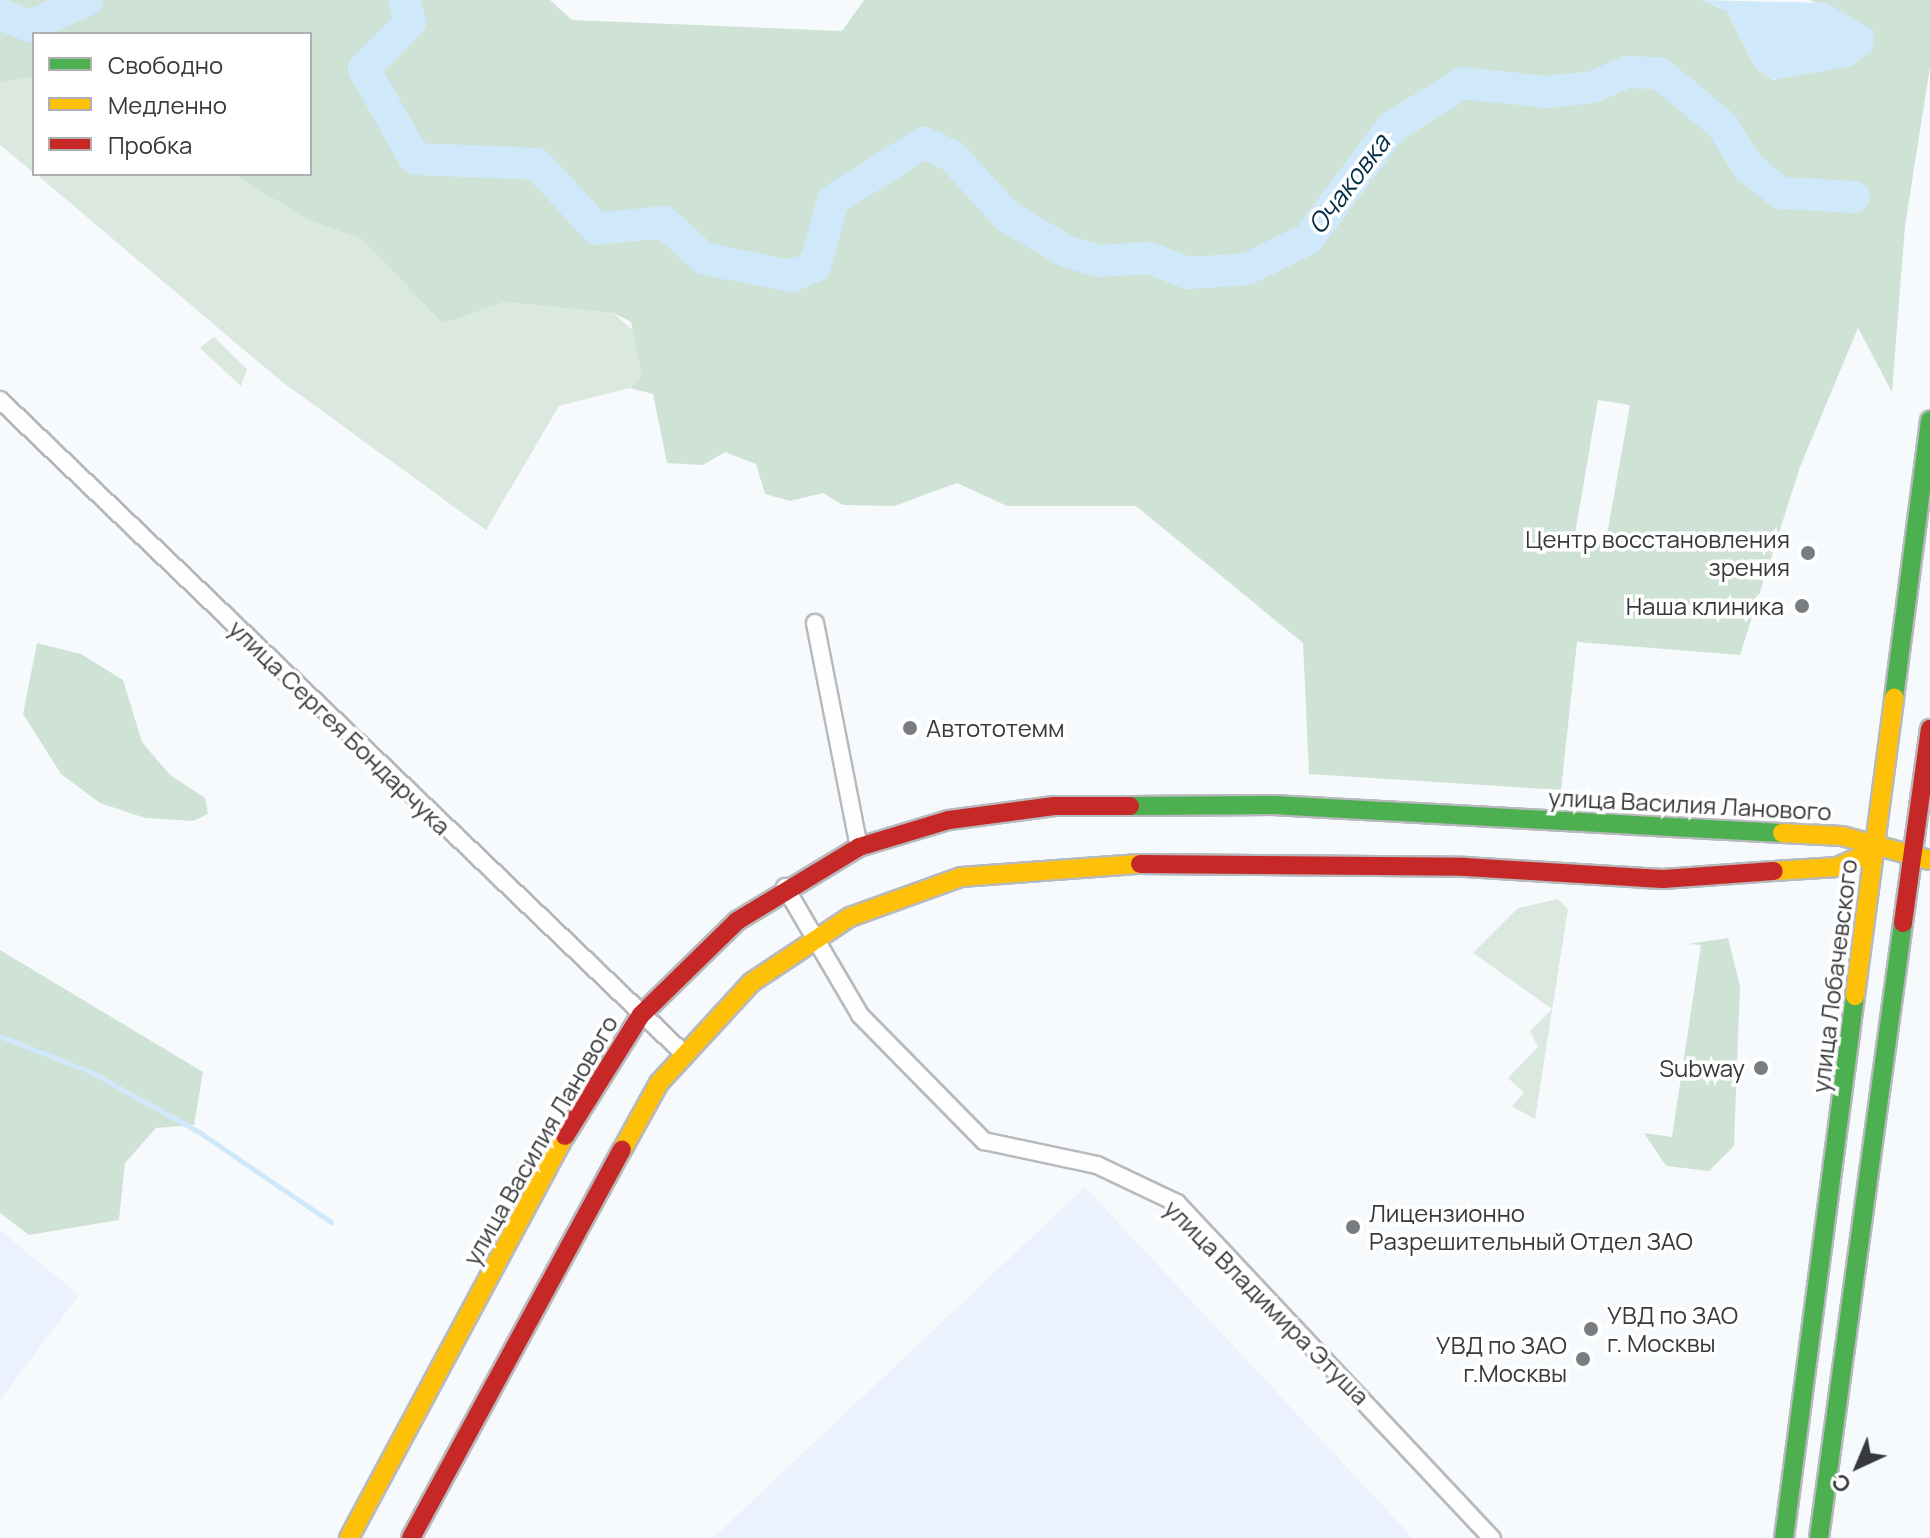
<!DOCTYPE html>
<html>
<head>
<meta charset="utf-8">
<style>
  body { margin:0 }
  #map { position:relative; width:1930px; height:1538px; overflow:hidden; background:#f7fafd; font-family:Manrope,sans-serif }
  div>[style] { position:absolute }
  [style*='--x'] { left:calc(var(--x)*1px); top:calc(var(--y)*1px); width:calc(var(--w)*1px); rotate:calc(var(--a)*1deg) }
  .built>* { inset:0; background:#ecf2fd }
  .green>* { inset:0; background:#dae8e0 }
  .forest>* { inset:0; background:#cfe2d6 }
  .water>* { inset:0; background:#d0e9fa }
  .stream>* { height:5px; margin:-2.5px; padding:0 2.5px; transform-origin:2.5px; border-radius:2.5px; background:#d0e9fa }
  .river>* { height:32px; margin:-16px; padding:0 16px; transform-origin:16px; border-radius:16px; background:#d0e9fa }
  .roads { filter:drop-shadow(2px 0 #b7b9bc) drop-shadow(-2px 0 #b7b9bc) drop-shadow(0 2px #b7b9bc) drop-shadow(0 -2px #b7b9bc) }
  .street>* { height:16px; margin:-8px; padding:0 8px; transform-origin:8px; border-radius:8px; background:#fefeff }
  .fast>* { height:18px; margin:-9px; padding:0 9px; transform-origin:9px; border-radius:9px; background:#4caf50 }
  .slow>* { height:18px; margin:-9px; padding:0 9px; transform-origin:9px; border-radius:9px; background:#ffc107 }
  .jam>* { height:18px; margin:-9px; padding:0 9px; transform-origin:9px; border-radius:9px; background:#c62828 }
  .dots>* { width:22px; height:22px; translate:-50% -50%; box-sizing:border-box; border:4px solid #fff; border-radius:50% }
  span { translate:-50% -50%; white-space:nowrap; text-align:center; line-height:1.15; -webkit-text-stroke:7px #fff; paint-order:stroke }
  .poi-label { font-size:24px; color:#37393d }
  .right { translate:-100% -50%; text-align:right }
  .left { translate:0 -50%; text-align:left }
  .street-label { font-size:24px; color:#37393d }
  .water-label { font-size:26px; color:#012e45; font-style:italic }
  .legend { position:absolute; left:32px; top:32px; width:280px; height:144px; box-sizing:border-box; background:#fff; border:2px solid #afb0b1; margin:0; padding:10px 14px; list-style:none; font-size:24px; color:#37393d }
  .legend li { display:flex; align-items:center; gap:16px; height:40px }
  .legend b { width:40px; border:2px solid #afb0b1 }
  .north { position:absolute; left:1818px; top:1426px; width:80px; height:80px; -webkit-text-stroke:6px #fff; paint-order:stroke; rotate:224deg; font-size:22px; font-weight:700; line-height:32px; text-align:center; color:#37393d }
  .north::after { content:''; display:block; margin:auto; width:28px; height:36px; background:#37393d; clip-path:polygon(50% 0,100% 100%,50% 72%,0 100%) }
</style>
</head>
<body>
<div id="map">
  <div class="built">
    <i style="clip-path:polygon(1085px 1187px,1413px 1538px,713px 1538px)"></i>
    <i style="clip-path:polygon(0 1230px,79px 1295px,0 1400px)"></i>
  </div>
  <div class="green">
    <i style="clip-path:polygon(34px 77px,34px 173px,0 145px,0 83px)"></i>
    <i style="clip-path:polygon(36px 174px,232px 174px,309px 220px,363px 240px,443px 324px,504px 302px,613px 313px,639px 335px,642px 375px,630px 388px,559px 406px,486px 530px,281px 381px)"></i>
    <i style="clip-path:polygon(214px 337px,247px 369px,241px 386px,200px 348px)"></i>
    <i style="clip-path:polygon(1558px 899px,1568px 909px,1535px 1119px,1512px 1106px,1524px 1093px,1508px 1078px,1538px 1047px,1530px 1031px,1552px 1009px,1473px 953px,1518px 908px)"></i>
  </div>
  <div class="forest">
    <i style="clip-path:polygon(evenodd,0 0,550px 0,572px 20px,842px 31px,864px 0,1701px 0,1727px 11px,1756px 69px,1773px 80px,1811px 72px,1874px 31px,1810px 0,1930px 0,1930px 67px,1905px 226px,1892px 392px,1858px 328px,1800px 467px,1740px 655px,1577px 642px,1561px 790px,1309px 774px,1303px 643px,1136px 506px,1007px 506px,957px 483px,894px 506px,843px 505px,823px 493px,790px 501px,765px 494px,756px 464px,725px 452px,703px 465px,667px 463px,653px 394px,630px 388px,642px 375px,631px 322px,613px 313px,504px 302px,443px 324px,363px 240px,309px 220px,232px 174px,310px 174px,310px 34px,34px 34px,34px 77px,0 83px,0 0,1598px 400px,1630px 405px,1605px 546px,1574px 540px,1598px 400px)"></i>
    <i style="clip-path:polygon(37px 643px,81px 654px,123px 680px,142px 742px,170px 775px,205px 798px,208px 814px,193px 821px,145px 818px,100px 803px,61px 774px,23px 714px)"></i>
    <i style="clip-path:polygon(1728px 938px,1740px 986px,1734px 1146px,1709px 1171px,1666px 1166px,1644px 1133px,1672px 1137px,1701px 945px,1688px 944px)"></i>
    <i style="clip-path:polygon(0 950px,203px 1072px,194px 1125px,156px 1128px,125px 1163px,119px 1220px,29px 1235px,0 1213px)"></i>
  </div>
  <div class="water">
    <i style="clip-path:polygon(1701px 0,1827px 3px,1874px 31px,1873px 49px,1852px 66px,1773px 80px,1756px 69px,1727px 11px)"></i>
  </div>
  <div class="stream">
    <i style="--x:0;--y:1036;--w:98;--a:21.6"></i>
    <i style="--x:91;--y:1072;--w:124;--a:29.1"></i>
    <i style="--x:199;--y:1132;--w:160;--a:34.3"></i>
  </div>
  <div class="river">
    <i style="--x:404;--y:0;--w:23;--a:75"></i>
    <i style="--x:410;--y:22;--w:66;--a:134.4"></i>
    <i style="--x:364;--y:69;--w:103;--a:60.5"></i>
    <i style="--x:415;--y:159;--w:122;--a:2.3"></i>
    <i style="--x:537;--y:164;--w:88;--a:47.3"></i>
    <i style="--x:597;--y:229;--w:67;--a:-6"></i>
    <i style="--x:664;--y:222;--w:55;--a:42.1"></i>
    <i style="--x:705;--y:259;--w:88;--a:11.2"></i>
    <i style="--x:791;--y:276;--w:26;--a:-23"></i>
    <i style="--x:815;--y:266;--w:68;--a:-74.7"></i>
    <i style="--x:833;--y:200;--w:107;--a:-32.1"></i>
    <i style="--x:924;--y:143;--w:31;--a:25"></i>
    <i style="--x:952;--y:156;--w:83;--a:47.4"></i>
    <i style="--x:1008;--y:217;--w:69;--a:30.3"></i>
    <i style="--x:1068;--y:252;--w:32;--a:16"></i>
    <i style="--x:1099;--y:261;--w:51;--a:-3.4"></i>
    <i style="--x:1150;--y:258;--w:40;--a:22"></i>
    <i style="--x:1187;--y:273;--w:60;--a:-3.8"></i>
    <i style="--x:1247;--y:269;--w:68;--a:-26.2"></i>
    <i style="--x:1308;--y:239;--w:140;--a:-53.1"></i>
    <i style="--x:1392;--y:127;--w:84;--a:-31.8"></i>
    <i style="--x:1463;--y:83;--w:84;--a:6.1"></i>
    <i style="--x:1547;--y:92;--w:46;--a:-6.2"></i>
    <i style="--x:1593;--y:87;--w:36;--a:-24"></i>
    <i style="--x:1626;--y:72;--w:33;--a:2"></i>
    <i style="--x:1659;--y:73;--w:82;--a:39.5"></i>
    <i style="--x:1722;--y:125;--w:49;--a:58.2"></i>
    <i style="--x:1748;--y:167;--w:42;--a:38.2"></i>
    <i style="--x:1781;--y:193;--w:73;--a:3.1"></i>
    <i style="--x:0;--y:14;--w:32;--a:22"></i>
    <i style="--x:30;--y:26;--w:63;--a:-24.5"></i>
  </div>
  <div class="roads">
    <div class="street">
      <i style="--x:0;--y:400;--w:944;--a:43.71"></i>
      <i style="--x:815;--y:623;--w:228;--a:78.9"></i>
      <i style="--x:785;--y:887;--w:148;--a:59.6"></i>
      <i style="--x:860;--y:1015;--w:177;--a:45.5"></i>
      <i style="--x:984;--y:1141;--w:116;--a:12"></i>
      <i style="--x:1097;--y:1165;--w:89;--a:25.4"></i>
      <i style="--x:1177;--y:1203;--w:460;--a:46.8"></i>
    </div>
    <div class="fast">
      <i style="--x:1894;--y:698;--w:280;--a:-82.6"></i>
      <i style="--x:1130;--y:806;--w:143;--a:-0.4"></i>
      <i style="--x:1273;--y:805;--w:510;--a:3.15"></i>
      <i style="--x:1784;--y:1538;--w:547;--a:-82.54"></i>
      <i style="--x:1819;--y:1538;--w:621;--a:-82.22"></i>
    </div>
    <div class="slow">
      <i style="--x:1782;--y:833;--w:60;--a:2.9"></i>
      <i style="--x:1842;--y:836;--w:91;--a:15.3"></i>
      <i style="--x:1774;--y:871;--w:63;--a:-3.6"></i>
      <i style="--x:1837;--y:867;--w:40;--a:-23.4"></i>
      <i style="--x:1855;--y:996;--w:301;--a:-82.5"></i>
      <i style="--x:622;--y:1150;--w:77;--a:-61.1"></i>
      <i style="--x:659;--y:1083;--w:137;--a:-47.4"></i>
      <i style="--x:752;--y:982;--w:118;--a:-33.6"></i>
      <i style="--x:850;--y:917;--w:118;--a:-19.8"></i>
      <i style="--x:961;--y:877;--w:179;--a:-4.2"></i>
      <i style="--x:349;--y:1538;--w:456;--a:-61.8"></i>
    </div>
    <div class="jam">
      <i style="--x:1140;--y:864;--w:325;--a:0.5"></i>
      <i style="--x:1465;--y:867;--w:198;--a:3.5"></i>
      <i style="--x:1663;--y:879;--w:111;--a:-4.1"></i>
      <i style="--x:1903;--y:923;--w:196;--a:-82.1"></i>
      <i style="--x:565;--y:1136;--w:143;--a:-57.9"></i>
      <i style="--x:641;--y:1015;--w:134;--a:-44.4"></i>
      <i style="--x:737;--y:921;--w:143;--a:-31.2"></i>
      <i style="--x:859;--y:847;--w:94;--a:-16.7"></i>
      <i style="--x:949;--y:820;--w:106;--a:-7.6"></i>
      <i style="--x:1054;--y:806;--w:76;--a:0"></i>
      <i style="--x:411;--y:1538;--w:442;--a:-61.5"></i>
    </div>
  </div>
  <div class="dots">
    <i style="left:1808px;top:553px;background:#7a7d80"></i>
    <i style="left:1802px;top:606px;background:#7a7d80"></i>
    <i style="left:910px;top:728px;background:#7a7d80"></i>
    <i style="left:1761px;top:1068px;background:#7a7d80"></i>
    <i style="left:1353px;top:1227px;background:#7a7d80"></i>
    <i style="left:1591px;top:1329px;background:#7a7d80"></i>
    <i style="left:1583px;top:1359px;background:#7a7d80"></i>
  </div>
  <div class="poi-label">
    <span class="right" style="left:1790px;top:553px">Центр восстановления<br>зрения</span>
    <span class="right" style="left:1784px;top:606px">Наша клиника</span>
    <span class="left" style="left:926px;top:728px">Автототемм</span>
    <span class="right" style="left:1745px;top:1068px">Subway</span>
    <span class="left" style="left:1369px;top:1227px">Лицензионно<br>Разрешительный Отдел ЗАО</span>
    <span class="left" style="left:1607px;top:1329px">УВД по ЗАО<br>г. Москвы</span>
    <span class="right" style="left:1567px;top:1359px">УВД по ЗАО<br>г.Москвы</span>
  </div>
  <div class="street-label">
    <span style="left:340px;top:727px;rotate:44deg">улица Сергея Бондарчука</span>
    <span style="left:1690px;top:804px;rotate:3deg">улица Василия Ланового</span>
    <span style="left:1834px;top:976px;rotate:-83deg">улица Лобачевского</span>
    <span style="left:540px;top:1140px;rotate:-60deg">улица Василия Ланового</span>
    <span style="left:1267px;top:1302px;rotate:45deg">улица Владимира Этуша</span>
  </div>
  <div class="water-label">
    <span style="left:1349px;top:184px;rotate:-53deg">Очаковка</span>
  </div>
  <ul class="legend">
  <li><b style="height:10px;background:#4caf50"></b>Свободно</li>
  <li><b style="height:10px;background:#ffc107"></b>Медленно</li>
  <li><b style="height:10px;background:#c62828"></b>Пробка</li>
  </ul>
  <div class="north">С</div>
</div>
</body>
</html>
